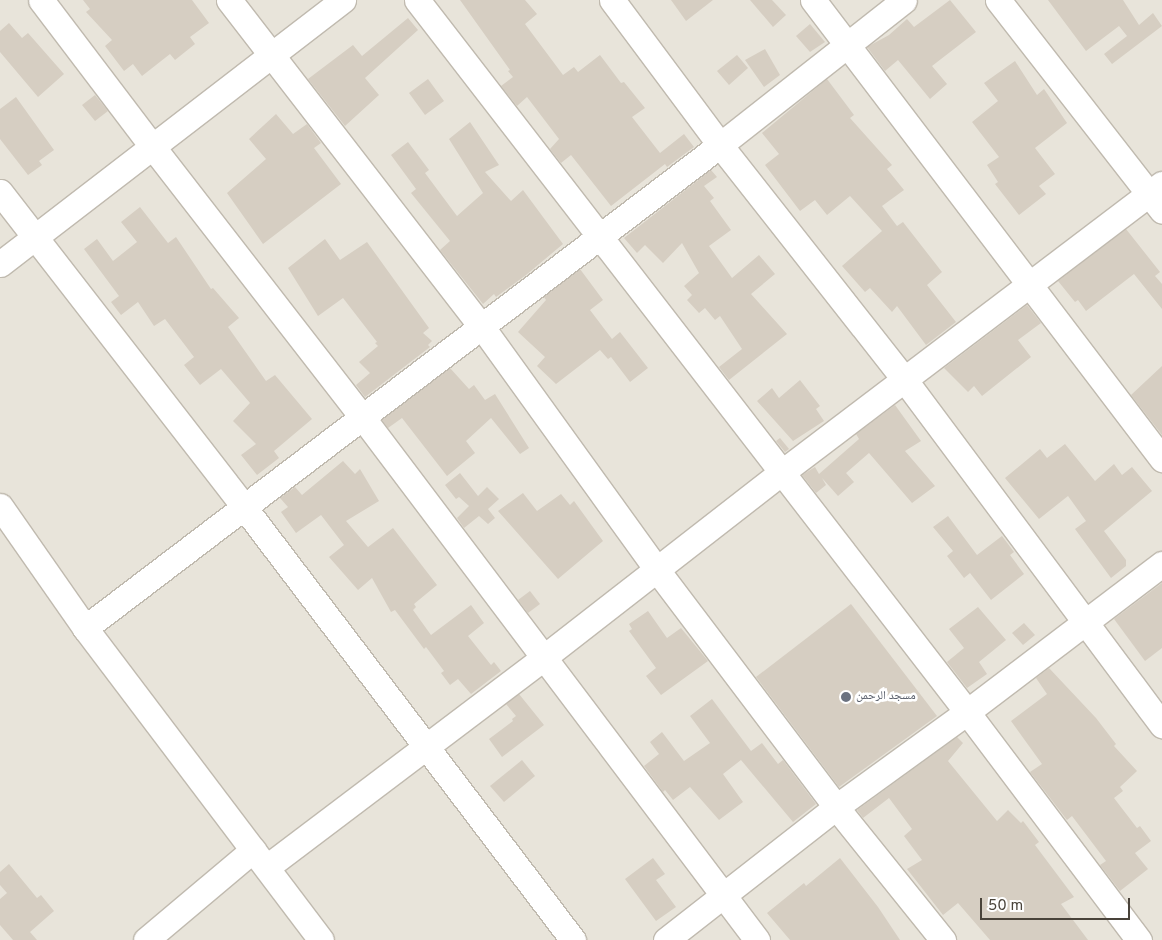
<!DOCTYPE html>
<html>
<head>
<meta charset="utf-8">
<style>
  body { margin:0 }
  #map { position:relative; width:1162px; height:940px; overflow:hidden; background:#f5f2ec; font-family:Overpass,"Noto Naskh Arabic",sans-serif }
  div>[style] { position:absolute }
  [style*='--x'] { left:calc(var(--x)*1px); top:calc(var(--y)*1px); width:calc(var(--w)*1px); rotate:calc(var(--a)*1deg) }
  .residential>* { inset:0; background:#e8e4da }
  .building>* { inset:0; background:#d6cec2 }
  .roads { filter:drop-shadow(1px 0 #c0baaf) drop-shadow(-1px 0 #c0baaf) drop-shadow(0 1px #c0baaf) drop-shadow(0 -1px #c0baaf) }
  .minor>* { height:25px; margin:-12.5px; padding:0 12.5px; transform-origin:12.5px; border-radius:12.5px; background:#fff }
  .dots>* { width:14px; height:14px; translate:-50% -50%; box-sizing:border-box; border:2px solid #fff; border-radius:50% }
  span { translate:-50% -50%; white-space:nowrap; text-align:center; line-height:1.15; -webkit-text-stroke:5px #fff; paint-order:stroke }
  .worship-label { font-size:12px; color:#5b616d }
  .left { translate:0 -50%; text-align:left }
  .scale { position:absolute; left:980px; top:898px; width:150px; height:22px; box-sizing:border-box; border:2px solid #49433a; border-top:0; padding-left:6px; font-size:15px; line-height:18px; white-space:nowrap; color:#49433a; -webkit-text-stroke:4px #fff; paint-order:stroke }
</style>
</head>
<body>
<div id="map">
  <div class="residential">
    <i style="clip-path:polygon(0 0,1162px 0,1162px 940px,0 940px)"></i>
  </div>
  <div class="building">
    <i style="clip-path:polygon(83px 0,192px 0,209px 23px,190px 37px,195px 44px,175px 60px,170px 54px,142px 76px,133px 64px,124px 71px,105px 46px,112px 40px,86px 12px,90px 9px)"></i>
    <i style="clip-path:polygon(460px 0,525px 0,537px 14px,525px 24px,563px 75px,574px 67px,578px 72px,600px 55px,621px 83px,624px 82px,645px 108px,632px 117px,660px 153px,684px 134px,694px 147px,667px 167px,665px 164px,611px 206px,571px 155px,561px 163px,550px 149px,559px 139px,527px 97px,517px 106px,501px 86px,513px 77px,508px 71px,510px 70px)"></i>
    <i style="clip-path:polygon(671px 0,713px 0,686px 21px)"></i>
    <i style="clip-path:polygon(750px 0,772px 0,786px 15px,773px 27px)"></i>
    <i style="clip-path:polygon(950px 0,976px 32px,932px 66px,947px 84px,930px 99px,898px 60px,885px 71px,867px 47px,889px 35px,907px 19px,914px 27px)"></i>
    <i style="clip-path:polygon(1048px 0,1123px 0,1139px 25px,1153px 13px,1162px 26px,1112px 64px,1104px 54px,1127px 36px,1119px 26px,1086px 51px)"></i>
    <i style="clip-path:polygon(408px 18px,418px 30px,365px 78px,379px 95px,345px 126px,308px 79px,353px 45px,362px 56px)"></i>
    <i style="clip-path:polygon(9px 23px,22px 38px,28px 33px,64px 74px,38px 97px,0 52px,0 31px)"></i>
    <i style="clip-path:polygon(810px 24px,825px 42px,810px 52px,796px 36px)"></i>
    <i style="clip-path:polygon(765px 49px,780px 75px,764px 87px,745px 60px)"></i>
    <i style="clip-path:polygon(737px 55px,748px 68px,729px 85px,717px 71px)"></i>
    <i style="clip-path:polygon(1015px 61px,1037px 95px,1044px 89px,1067px 123px,1035px 148px,1055px 174px,1039px 186px,1046px 194px,1019px 215px,995px 184px,998px 182px,987px 165px,999px 157px,972px 122px,998px 101px,984px 83px)"></i>
    <i style="clip-path:polygon(428px 79px,444px 101px,425px 115px,409px 93px)"></i>
    <i style="clip-path:polygon(827px 79px,854px 115px,850px 118px,892px 165px,887px 169px,904px 190px,882px 206px,897px 226px,903px 222px,942px 272px,927px 285px,956px 322px,926px 345px,897px 306px,892px 312px,870px 288px,865px 292px,842px 266px,882px 231px,850px 196px,827px 215px,815px 200px,800px 211px,765px 165px,779px 154px,762px 133px)"></i>
    <i style="clip-path:polygon(95px 95px,108px 111px,95px 121px,82px 105px)"></i>
    <i style="clip-path:polygon(16px 97px,54px 150px,39px 161px,42px 165px,28px 175px,0 139px,0 109px)"></i>
    <i style="clip-path:polygon(276px 114px,293px 134px,307px 124px,321px 143px,314px 148px,341px 184px,263px 244px,227px 193px,266px 159px,249px 139px)"></i>
    <i style="clip-path:polygon(470px 122px,499px 165px,485px 172px,511px 201px,523px 190px,563px 244px,526px 275px,496px 297px,494px 294px,483px 304px,440px 250px,450px 241px,411px 193px,416px 189px,391px 155px,408px 142px,429px 170px,425px 173px,457px 216px,483px 193px,449px 139px)"></i>
    <i style="clip-path:polygon(711px 170px,717px 177px,704px 186px,714px 198px,710px 201px,731px 230px,709px 246px,732px 278px,759px 255px,775px 274px,751px 294px,787px 334px,729px 380px,719px 367px,742px 349px,720px 316px,715px 320px,705px 308px,699px 313px,687px 300px,692px 295px,684px 286px,699px 273px,682px 243px,663px 263px,645px 245px,637px 253px,624px 238px)"></i>
    <i style="clip-path:polygon(140px 207px,168px 243px,176px 237px,211px 289px,213px 288px,239px 318px,228px 327px,266px 381px,275px 375px,312px 419px,274px 451px,279px 458px,257px 475px,241px 455px,256px 444px,233px 421px,250px 403px,221px 369px,200px 385px,184px 365px,194px 357px,165px 319px,154px 326px,138px 302px,121px 315px,111px 302px,119px 296px,84px 249px,97px 239px,113px 261px,137px 242px,121px 222px)"></i>
    <i style="clip-path:polygon(1126px 229px,1160px 272px,1155px 276px,1162px 284px,1162px 309px,1134px 274px,1086px 311px,1078px 300px,1075px 302px,1058px 281px)"></i>
    <i style="clip-path:polygon(325px 239px,340px 260px,367px 242px,429px 328px,423px 333px,432px 341px,428px 345px,430px 347px,365px 397px,356px 385px,370px 373px,359px 362px,378px 346px,375px 343px,377px 342px,343px 298px,318px 316px,288px 268px)"></i>
    <i style="clip-path:polygon(580px 269px,603px 300px,590px 310px,612px 339px,620px 332px,648px 368px,630px 382px,611px 357px,608px 359px,600px 350px,556px 384px,537px 366px,545px 357px,518px 332px,546px 300px,544px 297px)"></i>
    <i style="clip-path:polygon(1027px 305px,1041px 323px,1018px 340px,1031px 357px,982px 396px,974px 386px,968px 392px,944px 368px)"></i>
    <i style="clip-path:polygon(1162px 366px,1162px 435px,1131px 395px)"></i>
    <i style="clip-path:polygon(450px 368px,469px 389px,474px 385px,485px 400px,495px 394px,529px 448px,520px 454px,491px 418px,466px 441px,475px 453px,447px 476px,402px 418px,388px 428px,382px 420px)"></i>
    <i style="clip-path:polygon(800px 380px,820px 406px,816px 409px,824px 421px,793px 441px,757px 401px,772px 388px,779px 398px)"></i>
    <i style="clip-path:polygon(895px 405px,921px 441px,905px 451px,935px 486px,912px 503px,869px 453px,846px 473px,854px 482px,838px 496px,822px 478px,826px 485px,816px 493px,802px 475px,815px 467px,819px 474px,859px 439px,856px 434px)"></i>
    <i style="clip-path:polygon(780px 438px,789px 449px,785px 452px,776px 441px)"></i>
    <i style="clip-path:polygon(1065px 444px,1095px 481px,1114px 464px,1122px 475px,1132px 467px,1152px 491px,1104px 531px,1126px 560px,1126px 566px,1111px 578px,1075px 529px,1086px 521px,1068px 496px,1039px 519px,1005px 478px,1040px 449px,1047px 458px)"></i>
    <i style="clip-path:polygon(343px 461px,355px 474px,360px 469px,379px 501px,346px 521px,368px 547px,393px 528px,437px 585px,414px 604px,416px 607px,413px 610px,431px 635px,471px 605px,484px 623px,468px 636px,491px 665px,494px 662px,501px 671px,471px 694px,458px 679px,450px 685px,441px 673px,444px 671px,426px 647px,424px 649px,395px 610px,391px 612px,372px 578px,358px 590px,329px 557px,344px 545px,321px 515px,296px 533px,281px 512px,288px 507px,280px 498px,295px 487px,302px 495px)"></i>
    <i style="clip-path:polygon(460px 473px,478px 496px,487px 487px,499px 499px,488px 509px,495px 518px,488px 524px,479px 516px,464px 528px,457px 518px,469px 506px,459px 497px,456px 499px,445px 485px)"></i>
    <i style="clip-path:polygon(523px 493px,537px 511px,561px 494px,570px 505px,574px 501px,603px 541px,558px 579px,498px 511px)"></i>
    <i style="clip-path:polygon(948px 516px,977px 555px,1002px 536px,1014px 552px,1010px 555px,1024px 574px,991px 600px,970px 573px,964px 578px,947px 556px,953px 551px,933px 527px)"></i>
    <i style="clip-path:polygon(1162px 583px,1162px 648px,1145px 661px,1114px 619px)"></i>
    <i style="clip-path:polygon(530px 591px,540px 604px,528px 613px,518px 600px)"></i>
    <i style="clip-path:polygon(851px 604px,937px 716px,839px 787px,756px 677px)"></i>
    <i style="clip-path:polygon(978px 607px,1006px 640px,979px 662px,987px 674px,967px 688px,947px 662px,964px 648px,949px 629px)"></i>
    <i style="clip-path:polygon(648px 611px,667px 638px,681px 628px,708px 661px,661px 695px,646px 676px,656px 668px,629px 631px,632px 629px,629px 624px)"></i>
    <i style="clip-path:polygon(1024px 623px,1035px 635px,1023px 645px,1012px 633px)"></i>
    <i style="clip-path:polygon(1049px 668px,1096px 718px,1116px 744px,1114px 746px,1137px 771px,1120px 787px,1123px 791px,1114px 798px,1137px 828px,1140px 826px,1151px 841px,1135px 853px,1148px 869px,1120px 891px,1100px 865px,1106px 861px,1072px 816px,1067px 820px,1030px 772px,1042px 764px,1011px 721px,1047px 694px,1036px 678px)"></i>
    <i style="clip-path:polygon(519px 694px,544px 725px,502px 757px,489px 739px,513px 721px,512px 719px,516px 716px,506px 704px)"></i>
    <i style="clip-path:polygon(712px 699px,751px 751px,762px 743px,778px 764px,783px 760px,816px 804px,793px 822px,741px 760px,723px 774px,743px 802px,719px 820px,690px 787px,673px 800px,665px 790px,663px 792px,644px 766px,659px 754px,650px 742px,662px 732px,684px 761px,710px 743px,690px 716px)"></i>
    <i style="clip-path:polygon(957px 737px,963px 743px,948px 761px,997px 821px,1008px 810px,1021px 823px,1023px 821px,1039px 842px,1035px 845px,1074px 897px,1061px 904px,1088px 940px,990px 940px,958px 903px,943px 915px,907px 869px,922px 860px,904px 836px,912px 829px,889px 798px,863px 818px,857px 810px)"></i>
    <i style="clip-path:polygon(522px 760px,535px 776px,504px 802px,490px 786px)"></i>
    <i style="clip-path:polygon(653px 858px,665px 874px,656px 880px,676px 907px,656px 921px,625px 879px)"></i>
    <i style="clip-path:polygon(840px 858px,878px 907px,900px 940px,790px 940px,767px 913px,804px 883px,806px 886px)"></i>
    <i style="clip-path:polygon(9px 864px,37px 898px,41px 895px,54px 911px,30px 932px,37px 940px,13px 940px,0 925px,0 899px,7px 893px,0 885px,0 872px)"></i>
  </div>
  <div class="roads">
    <div class="minor">
      <i style="--x:41;--y:0;--w:183;--a:52.8"></i>
      <i style="--x:152;--y:146;--w:344;--a:52.2"></i>
      <i style="--x:363;--y:418;--w:654;--a:52.95"></i>
      <i style="--x:229;--y:0;--w:413;--a:52.3"></i>
      <i style="--x:482;--y:327;--w:299;--a:54.2"></i>
      <i style="--x:657;--y:570;--w:297;--a:52.9"></i>
      <i style="--x:836;--y:807;--w:171;--a:51.2"></i>
      <i style="--x:417;--y:0;--w:900;--a:52.31"></i>
      <i style="--x:967;--y:712;--w:286;--a:53"></i>
      <i style="--x:612;--y:0;--w:181;--a:53.3"></i>
      <i style="--x:720;--y:145;--w:298;--a:51.8"></i>
      <i style="--x:904;--y:379;--w:432;--a:53.3"></i>
      <i style="--x:813;--y:0;--w:577;--a:52.75"></i>
      <i style="--x:998;--y:0;--w:267;--a:52.1"></i>
      <i style="--x:0;--y:192;--w:398;--a:52.2"></i>
      <i style="--x:244;--y:507;--w:544;--a:52.77"></i>
      <i style="--x:0;--y:264;--w:433;--a:-37.6"></i>
      <i style="--x:0;--y:506;--w:149;--a:55.1"></i>
      <i style="--x:85;--y:628;--w:391;--a:52.9"></i>
      <i style="--x:85;--y:628;--w:798;--a:-37.26"></i>
      <i style="--x:720;--y:145;--w:234;--a:-38.2"></i>
      <i style="--x:267;--y:867;--w:346;--a:-37.1"></i>
      <i style="--x:543;--y:658;--w:301;--a:-37.9"></i>
      <i style="--x:781;--y:473;--w:478;--a:-37.2"></i>
      <i style="--x:146;--y:940;--w:140;--a:-40.1"></i>
      <i style="--x:666;--y:940;--w:216;--a:-38"></i>
      <i style="--x:836;--y:807;--w:162;--a:-35.9"></i>
      <i style="--x:967;--y:712;--w:245;--a:-37.2"></i>
    </div>
  </div>
  <div class="dots">
    <i style="left:846px;top:697px;background:#6b7280"></i>
  </div>
  <div class="worship-label">
    <span class="left" style="left:856px;top:697px">مسجد الرحمن</span>
  </div>
  <div class="scale">50 m</div>
</div>
</body>
</html>
